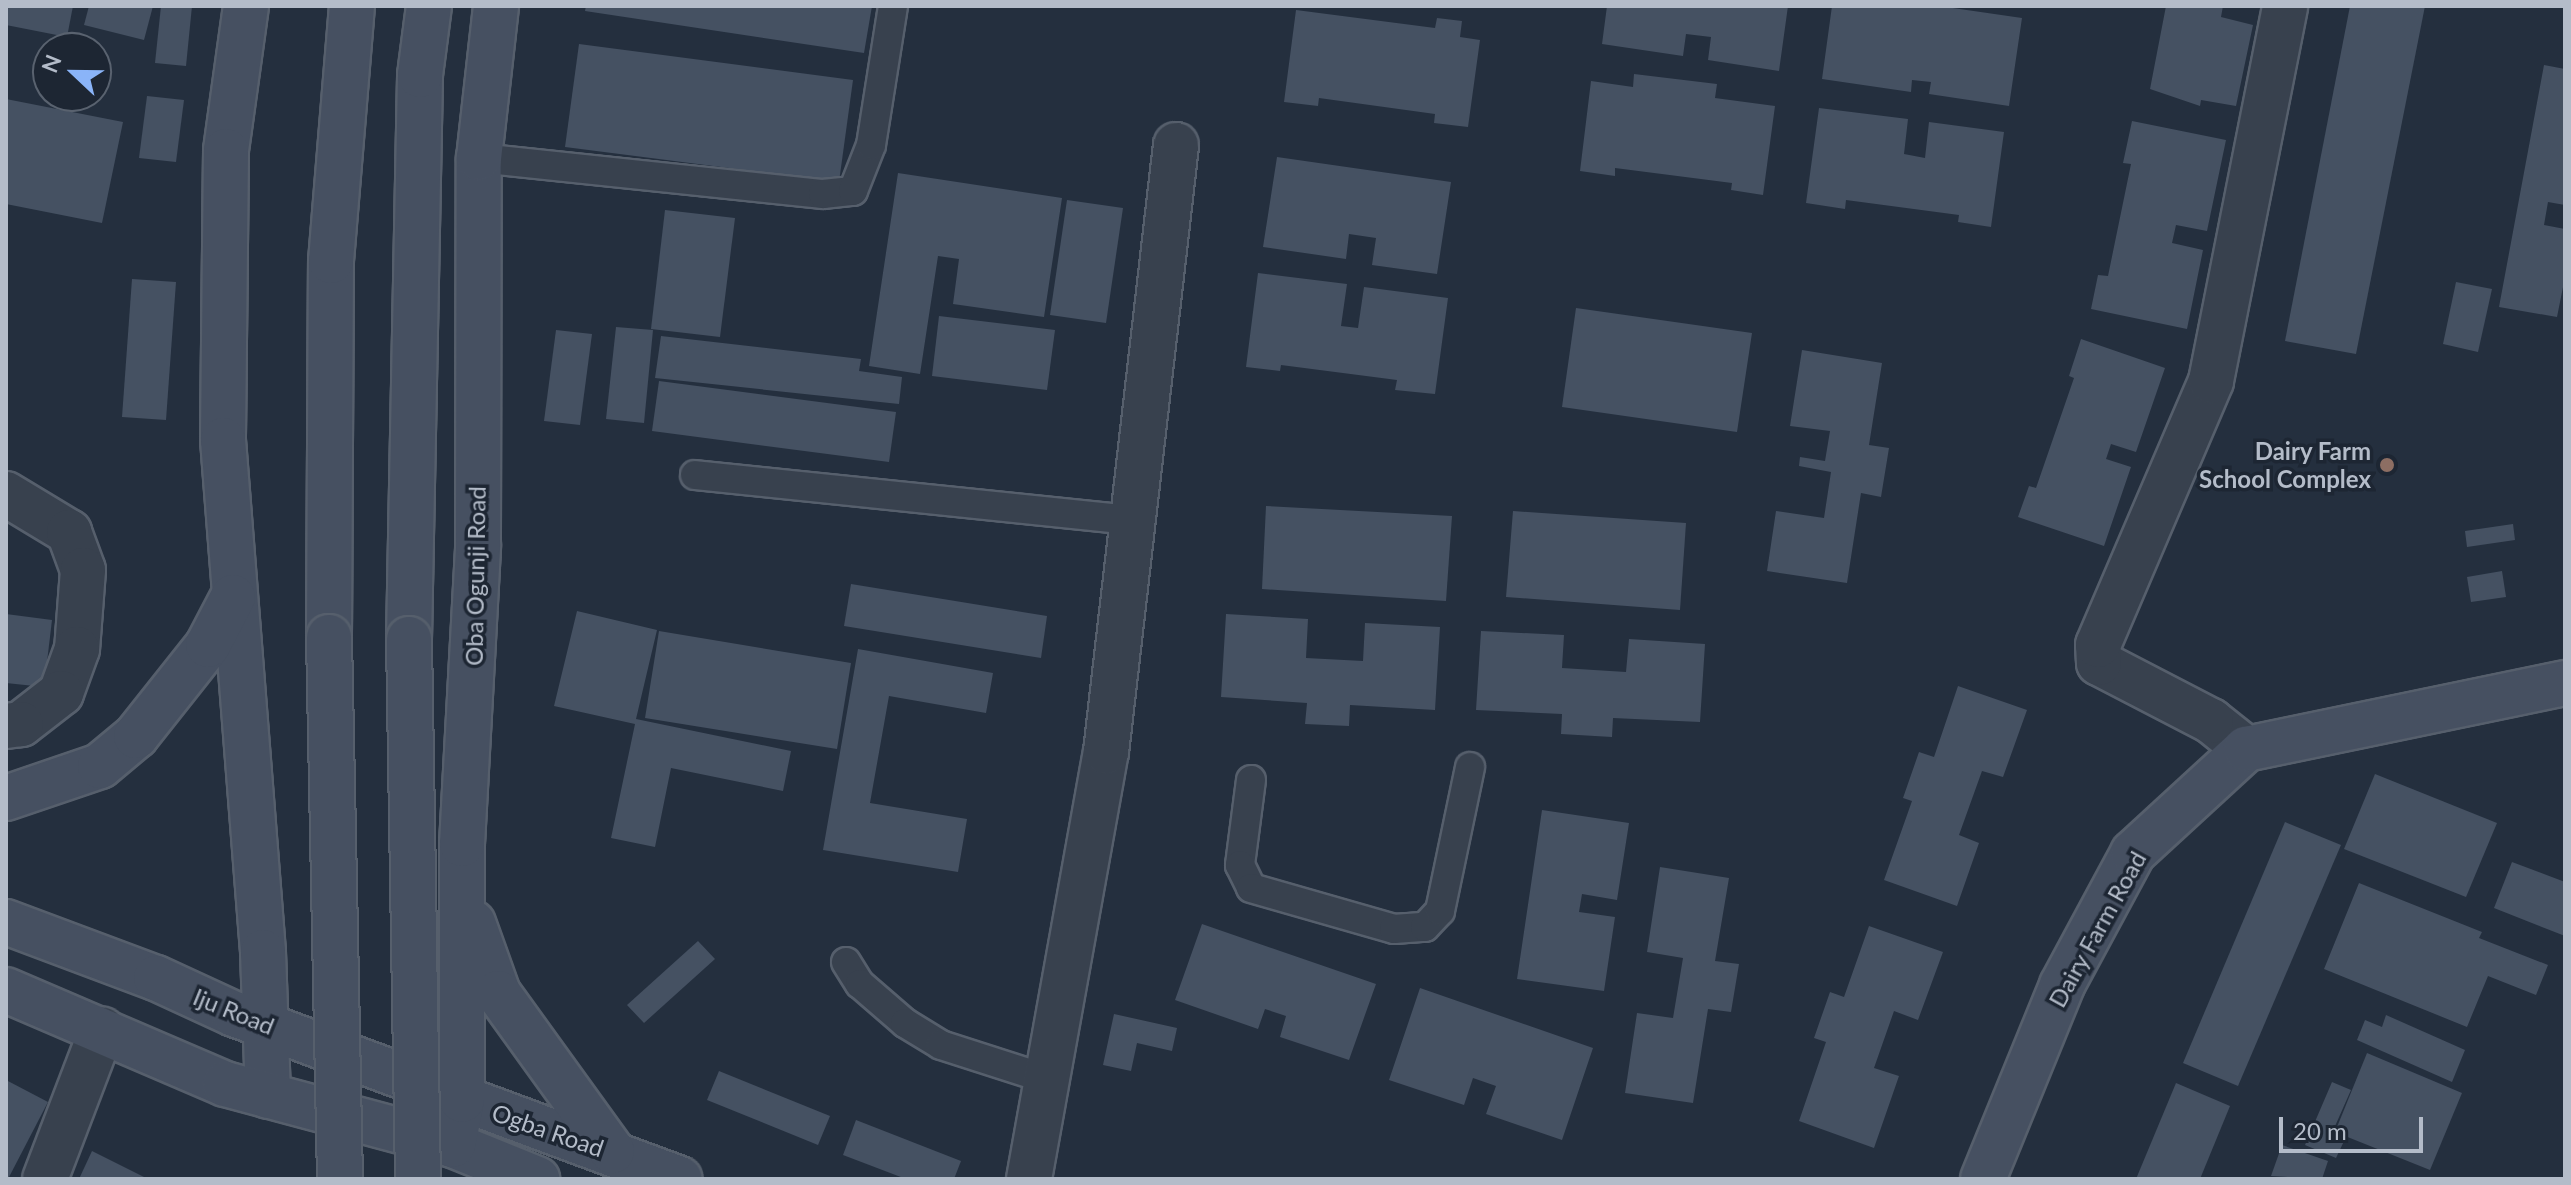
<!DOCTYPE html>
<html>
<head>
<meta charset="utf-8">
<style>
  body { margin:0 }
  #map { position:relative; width:2571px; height:1185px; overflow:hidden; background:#242f3e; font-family:Lato,sans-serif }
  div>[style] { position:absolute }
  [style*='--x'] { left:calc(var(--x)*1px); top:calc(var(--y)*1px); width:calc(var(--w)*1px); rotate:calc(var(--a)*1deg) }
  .building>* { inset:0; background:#455162 }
  .roads { filter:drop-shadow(2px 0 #565f6c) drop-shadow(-2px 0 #565f6c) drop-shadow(0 2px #565f6c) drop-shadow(0 -2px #565f6c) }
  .lane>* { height:28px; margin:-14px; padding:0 14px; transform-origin:14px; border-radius:14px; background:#38414e }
  .street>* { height:44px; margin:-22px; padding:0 22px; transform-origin:22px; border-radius:22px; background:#38414e }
  .secondary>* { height:44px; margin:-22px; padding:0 22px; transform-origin:22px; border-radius:22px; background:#465061 }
  .bridges { filter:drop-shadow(2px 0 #565f6c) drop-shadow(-2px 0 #565f6c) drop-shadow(0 2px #565f6c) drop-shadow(0 -2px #565f6c) }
  .secondary-bridge>* { height:44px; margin:-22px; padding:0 22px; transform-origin:22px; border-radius:22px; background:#465061 }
  .dots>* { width:22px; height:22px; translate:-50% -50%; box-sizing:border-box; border:4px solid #1d2633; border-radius:50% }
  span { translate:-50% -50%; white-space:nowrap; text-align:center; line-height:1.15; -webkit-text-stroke:7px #1d2633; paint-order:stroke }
  .poi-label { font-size:24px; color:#b4bcc9; font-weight:700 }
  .right { translate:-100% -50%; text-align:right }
  .street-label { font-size:24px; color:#b4bcc9 }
  .frame { position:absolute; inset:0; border:8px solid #b4bcc9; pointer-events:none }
  .north { position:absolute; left:32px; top:32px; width:80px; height:80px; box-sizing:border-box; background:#1d2633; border:2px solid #59626f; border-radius:50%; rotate:292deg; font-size:22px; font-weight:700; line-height:32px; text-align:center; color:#b4bcc9 }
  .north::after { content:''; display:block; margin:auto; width:28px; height:36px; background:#8ab4f8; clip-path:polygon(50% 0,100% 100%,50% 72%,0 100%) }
  .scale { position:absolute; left:2279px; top:1117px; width:144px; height:36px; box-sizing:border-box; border:4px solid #b4bcc9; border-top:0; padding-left:10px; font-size:24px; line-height:28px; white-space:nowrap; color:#b4bcc9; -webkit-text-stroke:6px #1d2633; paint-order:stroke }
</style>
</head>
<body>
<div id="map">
  <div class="building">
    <i style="clip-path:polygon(6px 6px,73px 6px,67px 37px,6px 25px)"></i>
    <i style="clip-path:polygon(89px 6px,153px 6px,144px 40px,84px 25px)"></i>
    <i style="clip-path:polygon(161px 6px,192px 6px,186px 66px,155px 63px)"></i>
    <i style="clip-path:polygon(586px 6px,872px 6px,864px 53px,585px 11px)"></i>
    <i style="clip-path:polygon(1607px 6px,1788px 6px,1779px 71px,1708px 60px,1711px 37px,1686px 34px,1683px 56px,1602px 44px)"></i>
    <i style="clip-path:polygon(1832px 6px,1939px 6px,2022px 18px,2009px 106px,1929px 94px,1931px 82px,1912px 80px,1911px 92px,1822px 79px)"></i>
    <i style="clip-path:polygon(2166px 6px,2223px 6px,2221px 17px,2253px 25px,2236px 106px,2201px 100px,2200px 106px,2150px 89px)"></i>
    <i style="clip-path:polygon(2350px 6px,2425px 6px,2356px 354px,2285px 341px)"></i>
    <i style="clip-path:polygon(1296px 10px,1435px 28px,1437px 18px,1462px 21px,1460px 37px,1480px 40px,1468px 127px,1434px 123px,1435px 114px,1319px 98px,1318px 106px,1284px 102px)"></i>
    <i style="clip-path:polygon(579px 44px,853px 80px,839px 182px,565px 147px)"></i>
    <i style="clip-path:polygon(2544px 65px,2565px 69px,2565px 205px,2548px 202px,2544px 225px,2565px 229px,2565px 277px,2557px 317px,2499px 307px)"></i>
    <i style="clip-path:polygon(1634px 74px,1717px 84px,1715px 98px,1775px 106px,1763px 195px,1731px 190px,1732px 183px,1615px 168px,1615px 176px,1580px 171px,1591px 81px,1633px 87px)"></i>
    <i style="clip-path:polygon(147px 96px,184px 100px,176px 162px,139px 158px)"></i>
    <i style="clip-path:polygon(6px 99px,123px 122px,102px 223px,6px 204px)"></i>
    <i style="clip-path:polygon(1819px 108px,1908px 119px,1904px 154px,1925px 158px,1929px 122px,2004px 132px,1991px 227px,1958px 222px,1959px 215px,1846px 200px,1845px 209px,1806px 203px)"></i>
    <i style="clip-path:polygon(2132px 121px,2226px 140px,2207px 231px,2176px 225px,2172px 243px,2203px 250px,2187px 329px,2091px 309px,2098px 275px,2108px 276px,2131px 164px,2123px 163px)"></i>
    <i style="clip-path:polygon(1277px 157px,1451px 182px,1437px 274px,1372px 265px,1376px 238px,1349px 234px,1346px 259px,1263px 247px)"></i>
    <i style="clip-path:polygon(898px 173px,1062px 198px,1044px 317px,953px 304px,959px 259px,938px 256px,920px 374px,869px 366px)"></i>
    <i style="clip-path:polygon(1067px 200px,1123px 208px,1106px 323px,1050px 315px)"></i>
    <i style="clip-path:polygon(665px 210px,735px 218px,720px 337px,651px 329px)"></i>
    <i style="clip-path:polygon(1258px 273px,1347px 284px,1341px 326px,1358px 328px,1364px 287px,1448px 298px,1435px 394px,1395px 390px,1397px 380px,1281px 365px,1280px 371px,1246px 367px)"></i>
    <i style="clip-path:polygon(132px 279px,176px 282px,166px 420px,122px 417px)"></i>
    <i style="clip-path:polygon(2456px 282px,2492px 289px,2478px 352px,2443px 344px)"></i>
    <i style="clip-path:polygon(1576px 308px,1752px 333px,1737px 432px,1562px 407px)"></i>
    <i style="clip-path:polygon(939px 316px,1055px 330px,1047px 390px,932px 376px)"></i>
    <i style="clip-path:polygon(616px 327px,653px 330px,644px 423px,606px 419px)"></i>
    <i style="clip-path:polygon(556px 330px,592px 334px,580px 425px,544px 421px)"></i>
    <i style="clip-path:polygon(661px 336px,861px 359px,859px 371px,902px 377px,899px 404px,655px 378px)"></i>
    <i style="clip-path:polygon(2081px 339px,2165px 368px,2136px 452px,2111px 444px,2106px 459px,2131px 467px,2104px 546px,2018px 517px,2029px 486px,2036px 488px,2074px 378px,2069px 376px)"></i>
    <i style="clip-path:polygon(1802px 350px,1882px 363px,1869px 445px,1889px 448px,1881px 497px,1861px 493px,1847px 583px,1767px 571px,1776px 511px,1824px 518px,1831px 472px,1799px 466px,1800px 457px,1825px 461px,1830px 431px,1790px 426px)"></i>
    <i style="clip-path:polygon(659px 381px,896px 412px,889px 462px,652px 431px)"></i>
    <i style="clip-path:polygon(1266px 506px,1452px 516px,1446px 601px,1262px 589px)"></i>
    <i style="clip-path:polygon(1513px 511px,1686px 523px,1680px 610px,1506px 597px)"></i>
    <i style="clip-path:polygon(2513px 524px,2515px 540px,2467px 547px,2465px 531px)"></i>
    <i style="clip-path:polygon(2502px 571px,2506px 597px,2471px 602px,2467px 577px)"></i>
    <i style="clip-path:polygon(851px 584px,1047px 616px,1041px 658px,844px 626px)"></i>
    <i style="clip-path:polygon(577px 611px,657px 630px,636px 719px,791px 751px,783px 791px,671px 768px,655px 847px,611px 838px,635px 724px,554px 706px)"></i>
    <i style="clip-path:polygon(6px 614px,52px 620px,44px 687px,6px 683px)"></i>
    <i style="clip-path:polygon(1226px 614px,1308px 619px,1306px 658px,1363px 661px,1365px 623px,1440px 627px,1435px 710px,1350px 705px,1349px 726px,1305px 724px,1307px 703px,1221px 697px)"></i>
    <i style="clip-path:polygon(659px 631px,851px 663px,837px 749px,645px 718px)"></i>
    <i style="clip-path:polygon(1481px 631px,1564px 635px,1562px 668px,1626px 672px,1629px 639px,1705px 644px,1700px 722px,1613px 718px,1612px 737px,1561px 734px,1562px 714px,1476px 710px)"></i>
    <i style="clip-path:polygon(858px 649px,993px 673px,986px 713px,889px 696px,870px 803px,967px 819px,958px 872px,823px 850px)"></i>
    <i style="clip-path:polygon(1958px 686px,2027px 710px,2003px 777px,1982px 771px,1959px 835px,1979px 843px,1957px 906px,1884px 880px,1912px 801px,1903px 798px,1919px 752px,1934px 757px)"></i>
    <i style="clip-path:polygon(2375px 774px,2497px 823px,2466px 897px,2344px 849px)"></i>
    <i style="clip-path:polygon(1542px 810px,1629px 823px,1617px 900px,1582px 894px,1579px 912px,1615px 917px,1604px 991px,1517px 979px)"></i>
    <i style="clip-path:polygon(2285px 822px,2341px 845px,2238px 1086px,2183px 1063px)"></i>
    <i style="clip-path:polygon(2512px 862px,2565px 882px,2565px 936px,2494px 908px)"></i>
    <i style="clip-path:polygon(1660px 867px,1729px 878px,1715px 961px,1739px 964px,1731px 1012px,1708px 1009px,1693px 1103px,1625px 1093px,1637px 1013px,1673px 1018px,1683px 958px,1647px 952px)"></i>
    <i style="clip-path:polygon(2359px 883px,2482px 932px,2479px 938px,2548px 965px,2536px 995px,2488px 976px,2467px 1027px,2324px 969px)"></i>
    <i style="clip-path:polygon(1202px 924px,1376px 984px,1349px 1060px,1280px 1037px,1286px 1016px,1265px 1009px,1258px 1029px,1175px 1000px)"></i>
    <i style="clip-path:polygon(1869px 926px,1943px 952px,1918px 1020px,1894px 1011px,1874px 1068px,1899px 1076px,1874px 1148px,1799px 1121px,1826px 1042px,1814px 1038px,1830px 992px,1844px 997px)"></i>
    <i style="clip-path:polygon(698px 941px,715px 959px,644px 1023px,627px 1005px)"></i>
    <i style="clip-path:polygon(1420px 988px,1593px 1048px,1562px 1140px,1486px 1114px,1496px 1086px,1473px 1078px,1464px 1105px,1389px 1080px)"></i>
    <i style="clip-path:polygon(1114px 1014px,1177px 1028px,1172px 1051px,1137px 1043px,1131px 1071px,1103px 1065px)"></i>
    <i style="clip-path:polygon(2386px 1015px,2465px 1050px,2452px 1082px,2357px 1040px,2365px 1020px,2382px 1027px)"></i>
    <i style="clip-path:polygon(2367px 1053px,2462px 1093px,2430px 1170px,2335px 1132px)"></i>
    <i style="clip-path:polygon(719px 1071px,830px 1116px,818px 1145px,707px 1100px)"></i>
    <i style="clip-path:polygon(6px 1080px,48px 1102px,8px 1179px,6px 1179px)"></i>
    <i style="clip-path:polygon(2332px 1082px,2351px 1090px,2332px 1133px,2345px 1139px,2336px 1158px,2305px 1145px)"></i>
    <i style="clip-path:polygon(2176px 1083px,2230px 1106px,2200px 1179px,2136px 1179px)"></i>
    <i style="clip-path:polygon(856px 1120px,961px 1161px,954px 1179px,906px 1179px,843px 1155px)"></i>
    <i style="clip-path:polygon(2282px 1145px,2328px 1161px,2322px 1179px,2271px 1176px)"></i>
    <i style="clip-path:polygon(92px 1151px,148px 1179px,79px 1179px)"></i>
  </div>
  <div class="roads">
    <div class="lane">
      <i style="--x:479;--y:158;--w:346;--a:6"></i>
      <i style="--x:823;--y:194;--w:30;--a:-6"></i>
      <i style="--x:853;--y:191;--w:49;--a:-68.6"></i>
      <i style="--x:871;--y:145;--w:141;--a:-81"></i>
      <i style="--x:695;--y:475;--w:436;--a:5.9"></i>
      <i style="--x:1251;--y:780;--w:86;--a:97.4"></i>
      <i style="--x:1240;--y:865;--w:25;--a:64"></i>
      <i style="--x:1251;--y:888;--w:149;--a:16"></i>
      <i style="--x:1394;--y:929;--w:31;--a:-4"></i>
      <i style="--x:1425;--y:927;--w:22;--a:-47"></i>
      <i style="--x:1440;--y:911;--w:147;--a:-78.2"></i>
      <i style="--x:846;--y:962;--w:26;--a:58"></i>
      <i style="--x:860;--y:984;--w:60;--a:40.9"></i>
      <i style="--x:905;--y:1023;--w:42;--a:31.4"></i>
      <i style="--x:941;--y:1045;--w:111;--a:17.8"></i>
    </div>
    <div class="street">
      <i style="--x:6;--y:494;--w:74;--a:31.1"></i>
      <i style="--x:69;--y:532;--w:40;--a:69.8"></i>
      <i style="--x:83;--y:570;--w:79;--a:94.3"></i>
      <i style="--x:77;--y:649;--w:47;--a:110"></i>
      <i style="--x:61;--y:693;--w:51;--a:142.2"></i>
      <i style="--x:21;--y:724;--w:15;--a:172"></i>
      <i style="--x:2246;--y:749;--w:45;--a:-141.3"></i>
      <i style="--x:2211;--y:721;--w:126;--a:-152.6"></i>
      <i style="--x:2099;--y:663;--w:18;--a:-93"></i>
      <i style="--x:2098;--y:645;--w:287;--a:-66.8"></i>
      <i style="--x:2211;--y:381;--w:382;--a:-78.8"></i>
      <i style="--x:45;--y:1179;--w:160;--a:-69.1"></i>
      <i style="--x:1029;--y:1179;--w:434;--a:-79.8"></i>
      <i style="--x:1106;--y:752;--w:611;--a:-83.42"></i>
    </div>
    <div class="secondary">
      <i style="--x:246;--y:6;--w:146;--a:97.9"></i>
      <i style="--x:226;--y:151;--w:289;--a:90.6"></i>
      <i style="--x:223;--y:440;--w:514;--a:85.53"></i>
      <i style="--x:263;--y:952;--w:144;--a:88"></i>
      <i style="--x:329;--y:637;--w:376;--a:-89.7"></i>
      <i style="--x:331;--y:261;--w:256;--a:-85.3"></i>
      <i style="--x:409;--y:639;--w:564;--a:-88.88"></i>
      <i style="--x:420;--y:75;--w:70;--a:-82.6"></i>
      <i style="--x:6;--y:798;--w:99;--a:-18.8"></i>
      <i style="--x:100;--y:766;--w:47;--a:-39.8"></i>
      <i style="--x:136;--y:736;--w:116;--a:-51.6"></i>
      <i style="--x:208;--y:645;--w:54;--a:-62.5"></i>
      <i style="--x:6;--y:922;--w:160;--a:20.5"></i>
      <i style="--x:156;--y:978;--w:86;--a:24.8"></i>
      <i style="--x:234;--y:1014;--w:475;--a:20.3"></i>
      <i style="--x:473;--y:923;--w:74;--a:70.3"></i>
      <i style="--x:498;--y:993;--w:195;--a:54.2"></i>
      <i style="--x:6;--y:990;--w:238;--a:23.2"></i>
      <i style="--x:225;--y:1084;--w:236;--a:15"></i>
      <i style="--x:453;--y:1145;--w:91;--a:22"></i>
      <i style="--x:453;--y:1145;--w:46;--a:-78.7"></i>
      <i style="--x:462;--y:1100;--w:256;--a:-90"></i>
      <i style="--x:462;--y:844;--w:300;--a:-86.9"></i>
      <i style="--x:478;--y:544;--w:386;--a:-89.9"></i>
      <i style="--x:479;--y:158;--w:153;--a:-83.6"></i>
      <i style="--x:1983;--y:1179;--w:209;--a:-67.8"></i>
      <i style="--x:2062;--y:985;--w:150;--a:-61.7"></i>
      <i style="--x:2133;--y:853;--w:154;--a:-42.6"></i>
      <i style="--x:2246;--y:749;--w:326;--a:-11.7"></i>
    </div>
  </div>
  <div class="bridges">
    <div class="secondary-bridge">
      <i style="--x:329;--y:637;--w:542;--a:88.84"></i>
      <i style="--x:409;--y:639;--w:540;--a:89.05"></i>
    </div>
  </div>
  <div class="dots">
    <i style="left:2387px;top:465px;background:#8d6e63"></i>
  </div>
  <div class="poi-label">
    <span class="right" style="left:2371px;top:465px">Dairy Farm<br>School Complex</span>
  </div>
  <div class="street-label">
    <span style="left:475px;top:576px;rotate:-89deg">Oba Ogunji Road</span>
    <span style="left:2097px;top:929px;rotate:-61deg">Dairy Farm Road</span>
    <span style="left:234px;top:1011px;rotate:22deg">Iju Road</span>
    <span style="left:548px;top:1130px;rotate:19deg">Ogba Road</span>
  </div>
  <div class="frame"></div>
  <div class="north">N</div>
  <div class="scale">20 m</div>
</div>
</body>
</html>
